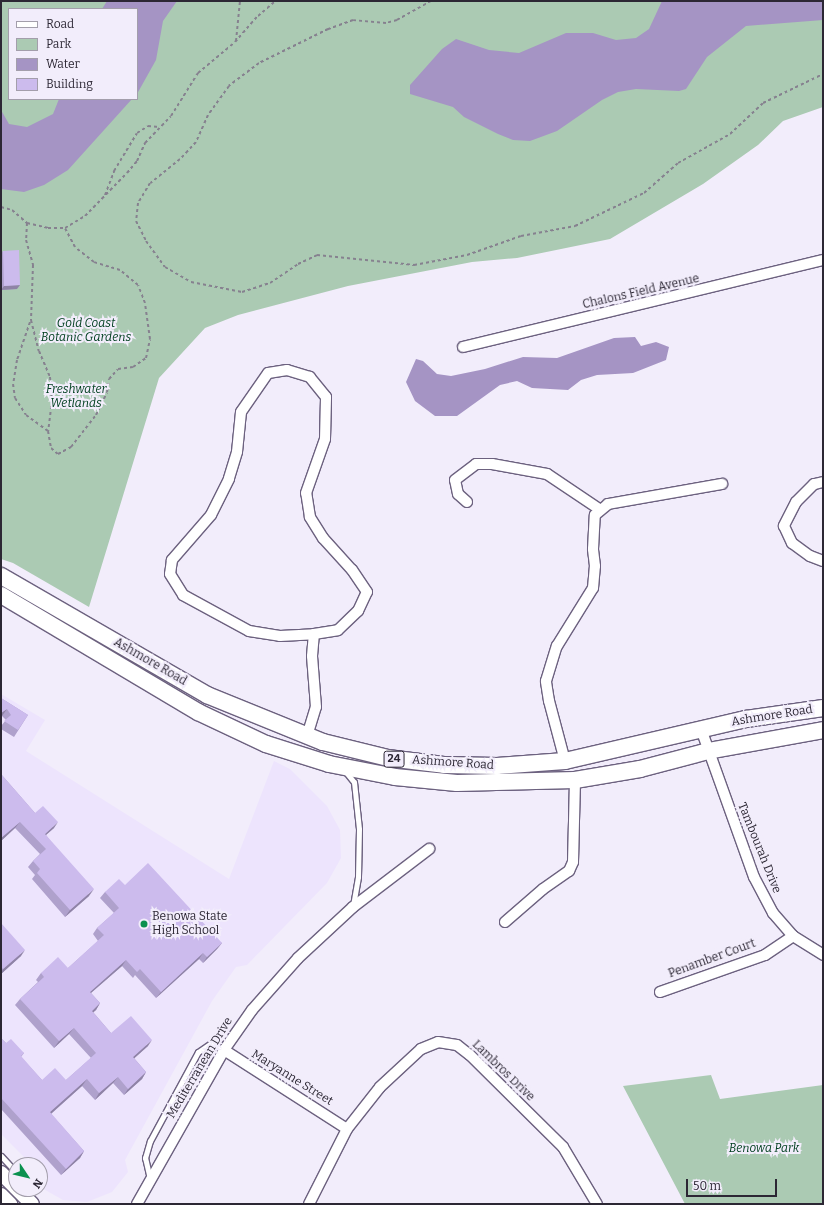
<!DOCTYPE html>
<html>
<head>
<meta charset="utf-8">
<style>
  body { margin:0 }
  #map { position:relative; width:824px; height:1205px; overflow:hidden; background:#f2edfb; font-family:Bitter,serif }
  div>[style] { position:absolute }
  [style*='--x'] { left:calc(var(--x)*1px); top:calc(var(--y)*1px); width:calc(var(--w)*1px); rotate:calc(var(--a)*1deg) }
  .built>* { inset:0; background:#ede4fd }
  .green>* { inset:0; background:#abcab3 }
  .water>* { inset:0; background:#a594c4 }
  .path>* { height:2px; margin-top:-1px; transform-origin:0; background:repeating-linear-gradient(90deg,#86818f 0 3px,transparent 0 6px) }
  .roads { filter:drop-shadow(1px 0 #6c617f) drop-shadow(-1px 0 #6c617f) drop-shadow(0 1px #6c617f) drop-shadow(0 -1px #6c617f) }
  .service>* { height:5px; margin:-2.5px; padding:0 2.5px; transform-origin:2.5px; border-radius:2.5px; background:#fff }
  .minor>* { height:10px; margin:-5px; padding:0 5px; transform-origin:5px; border-radius:5px; background:#fff }
  .secondary>* { height:14px; margin:-7px; padding:0 7px; transform-origin:7px; border-radius:7px; background:#fff }
  .primary>* { height:16px; margin:-8px; padding:0 8px; transform-origin:8px; border-radius:8px; background:#fff }
  .wall>* { inset:0; background:#afa1cc }
  .shaded-wall>* { inset:0; background:#8f83a6 }
  .building>* { inset:0; background:#ccbbed }
  .dots>* { width:11px; height:11px; translate:-50% -50%; box-sizing:border-box; border:2px solid #f2edfb; border-radius:50% }
  span { translate:-50% -50%; white-space:nowrap; text-align:center; line-height:1.15; -webkit-text-stroke:4px #f2edfb; paint-order:stroke }
  .shield-label span { padding:1px 3px; background:#f2edfb; border:1px solid; border-radius:3px; -webkit-text-stroke-width:0 }
  .shield-label { font-size:11px; color:#2c2734; font-weight:700 }
  .street-label { font-size:12px; color:#2c2734 }
  .park-label { font-size:12px; color:#024020; font-style:italic }
  .poi-label { font-size:12px; color:#2c2734 }
  .left { translate:0 -50%; text-align:left }
  .frame { position:absolute; inset:0; border:2px solid #2c2734; pointer-events:none }
  .legend { position:absolute; left:8px; top:8px; width:130px; height:92px; box-sizing:border-box; background:#f2edfb; border:1px solid #a39eab; margin:0; padding:5px 7px; list-style:none; font-size:12px; color:#2c2734 }
  .legend li { display:flex; align-items:center; gap:8px; height:20px }
  .legend b { width:20px; border:1px solid #a39eab }
  .north { position:absolute; left:8px; top:1157px; width:40px; height:40px; box-sizing:border-box; background:#f2edfb; border:1px solid #a39eab; border-radius:50%; rotate:125deg; font-size:11px; font-weight:700; line-height:16px; text-align:center; color:#2c2734 }
  .north::after { content:''; display:block; margin:auto; width:14px; height:18px; background:#0b914f; clip-path:polygon(50% 0,100% 100%,50% 72%,0 100%) }
  .scale { position:absolute; left:686px; top:1179px; width:91px; height:18px; box-sizing:border-box; border:2px solid #2c2734; border-top:0; padding-left:5px; font-size:12px; line-height:14px; white-space:nowrap; color:#2c2734; -webkit-text-stroke:3px #f2edfb; paint-order:stroke }
</style>
</head>
<body>
<div id="map">
  <div class="built">
    <i style="clip-path:polygon(1px 694px,45px 720px,26px 751px,229px 879px,274px 761px,290px 769px,327px 806px,340px 830px,341px 858px,327px 883px,247px 965px,236px 967px,212px 1001px,125px 1160px,128px 1172px,112px 1192px,87px 1202px,63px 1200px,40px 1187px,40px 1165px,32px 1165px,1px 1134px)"></i>
  </div>
  <div class="green">
    <i style="clip-path:polygon(evenodd,1px 1px,823px 1px,823px 107px,783px 121px,758px 145px,703px 184px,610px 239px,517px 258px,472px 262px,348px 286px,238px 315px,205px 328px,159px 378px,89px 607px,13px 563px,1px 559px,1px 1px,9px 9px,137px 9px,137px 99px,9px 99px,9px 9px)"></i>
    <i style="clip-path:polygon(711px 1075px,720px 1099px,823px 1085px,823px 1204px,685px 1204px,623px 1086px)"></i>
  </div>
  <div class="water">
    <i style="clip-path:polygon(107px 1px,177px 1px,163px 21px,156px 60px,137px 94px,137px 9px,102px 9px)"></i>
    <i style="clip-path:polygon(662px 1px,823px 1px,823px 20px,746px 26px,707px 57px,686px 89px,679px 91px,636px 89px,618px 92px,602px 100px,557px 131px,530px 141px,513px 140px,498px 134px,464px 117px,453px 107px,410px 94px,410px 85px,442px 49px,456px 39px,489px 50px,519px 53px,566px 33px,593px 33px,616px 40px,636px 38px,649px 29px)"></i>
    <i style="clip-path:polygon(59px 99px,132px 99px,68px 170px,44px 185px,24px 192px,1px 189px,1px 110px,9px 124px,27px 127px,53px 114px)"></i>
    <i style="clip-path:polygon(635px 337px,641px 346px,656px 342px,669px 347px,666px 360px,633px 373px,597px 375px,581px 380px,568px 390px,532px 388px,517px 381px,500px 385px,457px 416px,435px 416px,415px 401px,406px 382px,416px 359px,423px 361px,437px 374px,451px 376px,485px 369px,523px 357px,557px 358px,614px 338px)"></i>
  </div>
  <div class="path">
    <i style="--x:431;--y:1;--w:39;--a:151"></i>
    <i style="--x:397;--y:20;--w:11;--a:165"></i>
    <i style="--x:386;--y:23;--w:33;--a:-175"></i>
    <i style="--x:353;--y:20;--w:27;--a:160"></i>
    <i style="--x:328;--y:29;--w:77;--a:153.8"></i>
    <i style="--x:259;--y:63;--w:38;--a:143"></i>
    <i style="--x:229;--y:86;--w:36;--a:126"></i>
    <i style="--x:208;--y:115;--w:30;--a:114"></i>
    <i style="--x:196;--y:142;--w:23;--a:133"></i>
    <i style="--x:180;--y:159;--w:38;--a:141"></i>
    <i style="--x:150;--y:183;--w:23;--a:121"></i>
    <i style="--x:138;--y:203;--w:18;--a:96"></i>
    <i style="--x:136;--y:221;--w:22;--a:63"></i>
    <i style="--x:146;--y:241;--w:32;--a:54"></i>
    <i style="--x:165;--y:267;--w:30;--a:30"></i>
    <i style="--x:191;--y:282;--w:52;--a:11.1"></i>
    <i style="--x:242;--y:292;--w:29;--a:-18"></i>
    <i style="--x:270;--y:283;--w:34;--a:-34"></i>
    <i style="--x:298;--y:264;--w:21;--a:-25"></i>
    <i style="--x:317;--y:255;--w:98;--a:5.9"></i>
    <i style="--x:414;--y:265;--w:54;--a:-10.7"></i>
    <i style="--x:467;--y:255;--w:57;--a:-19.4"></i>
    <i style="--x:521;--y:236;--w:55;--a:-10.5"></i>
    <i style="--x:575;--y:226;--w:76;--a:-25.6"></i>
    <i style="--x:644;--y:193;--w:45;--a:-41.4"></i>
    <i style="--x:678;--y:163;--w:60;--a:-29.1"></i>
    <i style="--x:730;--y:134;--w:45;--a:-43.2"></i>
    <i style="--x:763;--y:103;--w:67;--a:-25.8"></i>
    <i style="--x:236;--y:41;--w:40;--a:-84.3"></i>
    <i style="--x:105;--y:195;--w:26;--a:-69"></i>
    <i style="--x:114;--y:171;--w:44;--a:-58.8"></i>
    <i style="--x:137;--y:133;--w:13;--a:-32"></i>
    <i style="--x:148;--y:126;--w:11;--a:5"></i>
    <i style="--x:1;--y:207;--w:11;--a:15"></i>
    <i style="--x:12;--y:210;--w:20;--a:41"></i>
    <i style="--x:27;--y:223;--w:22;--a:13"></i>
    <i style="--x:48;--y:228;--w:17;--a:0"></i>
    <i style="--x:27;--y:223;--w:17;--a:93"></i>
    <i style="--x:26;--y:240;--w:26;--a:74"></i>
    <i style="--x:33;--y:265;--w:55;--a:92.1"></i>
    <i style="--x:31;--y:320;--w:32;--a:76"></i>
    <i style="--x:39;--y:351;--w:28;--a:67"></i>
    <i style="--x:50;--y:377;--w:23;--a:85"></i>
    <i style="--x:52;--y:400;--w:31;--a:97"></i>
    <i style="--x:48;--y:431;--w:17;--a:80"></i>
    <i style="--x:51;--y:448;--w:9;--a:41"></i>
    <i style="--x:58;--y:454;--w:15;--a:-28"></i>
    <i style="--x:71;--y:447;--w:41;--a:-52"></i>
    <i style="--x:96;--y:415;--w:25;--a:-64"></i>
    <i style="--x:107;--y:392;--w:13;--a:-81"></i>
    <i style="--x:109;--y:379;--w:13;--a:-48"></i>
    <i style="--x:118;--y:369;--w:15;--a:-8"></i>
    <i style="--x:133;--y:367;--w:16;--a:-35"></i>
    <i style="--x:146;--y:358;--w:19;--a:-78"></i>
    <i style="--x:150;--y:339;--w:36;--a:-98"></i>
    <i style="--x:145;--y:303;--w:19;--a:-111"></i>
    <i style="--x:138;--y:285;--w:23;--a:-140"></i>
    <i style="--x:120;--y:270;--w:27;--a:-163"></i>
    <i style="--x:94;--y:262;--w:24;--a:-142"></i>
    <i style="--x:75;--y:247;--w:21;--a:-118"></i>
    <i style="--x:65;--y:228;--w:23;--a:-31"></i>
    <i style="--x:85;--y:216;--w:60;--a:-45.7"></i>
    <i style="--x:127;--y:173;--w:16;--a:-50"></i>
    <i style="--x:137;--y:161;--w:20;--a:-66"></i>
    <i style="--x:145;--y:143;--w:37;--a:-46"></i>
    <i style="--x:171;--y:116;--w:51;--a:-57.9"></i>
    <i style="--x:198;--y:73;--w:48;--a:-40"></i>
    <i style="--x:235;--y:42;--w:35;--a:-49"></i>
    <i style="--x:258;--y:16;--w:23;--a:-41"></i>
    <i style="--x:30;--y:322;--w:40;--a:108.9"></i>
    <i style="--x:17;--y:360;--w:24;--a:99"></i>
    <i style="--x:13;--y:384;--w:14;--a:82"></i>
    <i style="--x:15;--y:398;--w:20;--a:57"></i>
    <i style="--x:26;--y:415;--w:27;--a:36"></i>
  </div>
  <div class="roads">
    <div class="service">
      <i style="--x:345;--y:771;--w:14;--a:51"></i>
      <i style="--x:354;--y:782;--w:47;--a:83.9"></i>
      <i style="--x:359;--y:829;--w:48;--a:91.2"></i>
      <i style="--x:358;--y:877;--w:29;--a:100"></i>
      <i style="--x:1;--y:1156;--w:22;--a:47"></i>
      <i style="--x:150;--y:1179;--w:22;--a:-103"></i>
      <i style="--x:145;--y:1158;--w:18;--a:-74"></i>
      <i style="--x:150;--y:1141;--w:101;--a:-61.7"></i>
      <i style="--x:198;--y:1052;--w:14;--a:-34"></i>
      <i style="--x:210;--y:1044;--w:15;--a:23"></i>
    </div>
    <div class="minor">
      <i style="--x:463;--y:347;--w:370;--a:-13.6"></i>
      <i style="--x:823;--y:482;--w:9;--a:167"></i>
      <i style="--x:814;--y:484;--w:25;--a:135"></i>
      <i style="--x:796;--y:502;--w:27;--a:117"></i>
      <i style="--x:784;--y:526;--w:19;--a:65"></i>
      <i style="--x:792;--y:543;--w:22;--a:36"></i>
      <i style="--x:810;--y:556;--w:14;--a:21"></i>
      <i style="--x:467;--y:502;--w:12;--a:-138"></i>
      <i style="--x:458;--y:494;--w:14;--a:-102"></i>
      <i style="--x:455;--y:480;--w:26;--a:-37"></i>
      <i style="--x:476;--y:464;--w:16;--a:0"></i>
      <i style="--x:492;--y:464;--w:56;--a:10.3"></i>
      <i style="--x:547;--y:474;--w:63;--a:33.9"></i>
      <i style="--x:701;--y:729;--w:157;--a:70.3"></i>
      <i style="--x:754;--y:877;--w:41;--a:62.2"></i>
      <i style="--x:773;--y:913;--w:30;--a:49"></i>
      <i style="--x:793;--y:936;--w:36;--a:32"></i>
      <i style="--x:307;--y:736;--w:30;--a:-73"></i>
      <i style="--x:316;--y:707;--w:51;--a:-94.5"></i>
      <i style="--x:312;--y:656;--w:22;--a:-85"></i>
      <i style="--x:314;--y:634;--w:24;--a:-9"></i>
      <i style="--x:338;--y:630;--w:28;--a:-44"></i>
      <i style="--x:358;--y:611;--w:21;--a:-65"></i>
      <i style="--x:367;--y:592;--w:27;--a:-124"></i>
      <i style="--x:352;--y:570;--w:43;--a:-132.2"></i>
      <i style="--x:323;--y:538;--w:25;--a:-122"></i>
      <i style="--x:310;--y:517;--w:24;--a:-99"></i>
      <i style="--x:306;--y:493;--w:57;--a:-70.6"></i>
      <i style="--x:325;--y:439;--w:42;--a:-88.6"></i>
      <i style="--x:326;--y:397;--w:26;--a:-129"></i>
      <i style="--x:310;--y:377;--w:24;--a:-163"></i>
      <i style="--x:287;--y:370;--w:19;--a:171"></i>
      <i style="--x:268;--y:373;--w:47;--a:124.7"></i>
      <i style="--x:241;--y:412;--w:40;--a:95.7"></i>
      <i style="--x:237;--y:452;--w:28;--a:107"></i>
      <i style="--x:229;--y:479;--w:40;--a:116.6"></i>
      <i style="--x:211;--y:515;--w:60;--a:130.9"></i>
      <i style="--x:172;--y:560;--w:14;--a:98"></i>
      <i style="--x:170;--y:574;--w:25;--a:58"></i>
      <i style="--x:183;--y:595;--w:75;--a:28.6"></i>
      <i style="--x:249;--y:631;--w:31;--a:9"></i>
      <i style="--x:280;--y:636;--w:34;--a:-3"></i>
      <i style="--x:565;--y:761;--w:62;--a:-104.9"></i>
      <i style="--x:549;--y:701;--w:20;--a:-99"></i>
      <i style="--x:546;--y:681;--w:37;--a:-73"></i>
      <i style="--x:557;--y:646;--w:68;--a:-58.2"></i>
      <i style="--x:593;--y:588;--w:22;--a:-85"></i>
      <i style="--x:595;--y:566;--w:17;--a:-97"></i>
      <i style="--x:593;--y:549;--w:34;--a:-87"></i>
      <i style="--x:595;--y:515;--w:17;--a:-40"></i>
      <i style="--x:608;--y:504;--w:116;--a:-10"></i>
      <i style="--x:505;--y:922;--w:50;--a:-41"></i>
      <i style="--x:543;--y:889;--w:32;--a:-35"></i>
      <i style="--x:569;--y:871;--w:10;--a:-66"></i>
      <i style="--x:573;--y:862;--w:82;--a:-88.6"></i>
      <i style="--x:660;--y:992;--w:111;--a:-19.4"></i>
      <i style="--x:765;--y:955;--w:34;--a:-34"></i>
      <i style="--x:224;--y:1050;--w:146;--a:32.7"></i>
      <i style="--x:137;--y:1204;--w:177;--a:-60.5"></i>
      <i style="--x:224;--y:1050;--w:49;--a:-55"></i>
      <i style="--x:252;--y:1010;--w:69;--a:-48.5"></i>
      <i style="--x:298;--y:958;--w:75;--a:-42.8"></i>
      <i style="--x:353;--y:907;--w:96;--a:-37.3"></i>
      <i style="--x:309;--y:1204;--w:84;--a:-63.1"></i>
      <i style="--x:347;--y:1129;--w:53;--a:-51.8"></i>
      <i style="--x:380;--y:1087;--w:56;--a:-42.8"></i>
      <i style="--x:421;--y:1049;--w:18;--a:-22"></i>
      <i style="--x:438;--y:1042;--w:19;--a:9"></i>
      <i style="--x:457;--y:1045;--w:16;--a:38"></i>
      <i style="--x:470;--y:1055;--w:131;--a:44.7"></i>
      <i style="--x:563;--y:1147;--w:66;--a:59.2"></i>
    </div>
    <div class="secondary">
      <i style="--x:1;--y:1173;--w:21;--a:45"></i>
      <i style="--x:17;--y:1189;--w:21;--a:45"></i>
      <i style="--x:1;--y:1195;--w:13;--a:45"></i>
    </div>
    <div class="primary">
      <i style="--x:1;--y:576;--w:238;--a:30"></i>
      <i style="--x:207;--y:695;--w:125;--a:22.1"></i>
      <i style="--x:323;--y:742;--w:67;--a:13.8"></i>
      <i style="--x:388;--y:758;--w:56;--a:7.1"></i>
      <i style="--x:444;--y:765;--w:53;--a:1.1"></i>
      <i style="--x:497;--y:766;--w:68;--a:-4.2"></i>
      <i style="--x:565;--y:761;--w:186;--a:-13.1"></i>
      <i style="--x:746;--y:719;--w:78;--a:-8.1"></i>
      <i style="--x:1;--y:595;--w:229;--a:30.7"></i>
      <i style="--x:198;--y:712;--w:75;--a:25.2"></i>
      <i style="--x:266;--y:744;--w:66;--a:17.6"></i>
      <i style="--x:329;--y:764;--w:67;--a:11.1"></i>
      <i style="--x:395;--y:777;--w:62;--a:5.5"></i>
      <i style="--x:457;--y:783;--w:118;--a:-1.5"></i>
      <i style="--x:575;--y:780;--w:66;--a:-9.6"></i>
      <i style="--x:640;--y:769;--w:70;--a:-14.8"></i>
      <i style="--x:708;--y:751;--w:117;--a:-10.3"></i>
    </div>
  </div>
  <div class="wall">
    <i style="clip-path:polygon(3px 251px,17px 289px,1px 290px,1px 253px)"></i>
    <i style="clip-path:polygon(1px 698px,28px 715px,14px 737px,1px 729px,1px 726px,6px 720px,2px 716px,1px 716px)"></i>
    <i style="clip-path:polygon(1px 774px,35px 813px,54px 828px,46px 835px,89px 896px,65px 917px,32px 879px,35px 875px,28px 867px,33px 861px,40px 854px,15px 828px,1px 841px)"></i>
    <i style="clip-path:polygon(125px 885px,222px 943px,217px 949px,203px 963px,199px 959px,156px 998px,135px 975px,133px 978px,122px 966px,91px 993px,100px 1003px,96px 1010px,93px 1012px,111px 1033px,148px 1046px,134px 1058px,146px 1072px,142px 1079px,124px 1095px,113px 1083px,95px 1100px,82px 1086px,51px 1114px,84px 1151px,80px 1158px,61px 1175px,1px 1109px,1px 1038px,6px 1043px,24px 1053px,21px 1057px,42px 1080px,66px 1080px,91px 1058px,69px 1034px,54px 1048px,15px 1005px,20px 999px,38px 982px,36px 980px,41px 973px,68px 968px,98px 941px,93px 934px,97px 928px,114px 913px,100px 898px,105px 892px)"></i>
    <i style="clip-path:polygon(1px 923px,21px 956px,1px 974px)"></i>
  </div>
  <div class="shaded-wall">
    <i style="clip-path:polygon(20px 285px,17px 289px,1px 290px,4px 286px)"></i>
    <i style="clip-path:polygon(7px 709px,2px 716px,1px 716px,1px 713px)"></i>
    <i style="clip-path:polygon(20px 822px,15px 828px,1px 841px,1px 838px)"></i>
    <i style="clip-path:polygon(58px 822px,54px 828px,40px 840px,45px 834px)"></i>
    <i style="clip-path:polygon(94px 889px,89px 896px,65px 917px,70px 910px)"></i>
    <i style="clip-path:polygon(222px 943px,217px 949px,203px 963px,207px 957px)"></i>
    <i style="clip-path:polygon(25px 950px,21px 956px,1px 974px,1px 973px,3px 969px)"></i>
    <i style="clip-path:polygon(203px 953px,199px 959px,156px 998px,161px 992px)"></i>
    <i style="clip-path:polygon(126px 960px,122px 966px,85px 998px,90px 992px)"></i>
    <i style="clip-path:polygon(100px 1003px,96px 1010px,87px 1018px,92px 1011px)"></i>
    <i style="clip-path:polygon(74px 1028px,69px 1034px,54px 1048px,59px 1041px)"></i>
    <i style="clip-path:polygon(152px 1040px,148px 1046px,128px 1064px,133px 1057px)"></i>
    <i style="clip-path:polygon(146px 1072px,142px 1079px,124px 1095px,128px 1089px)"></i>
    <i style="clip-path:polygon(118px 1077px,113px 1083px,95px 1100px,99px 1093px)"></i>
    <i style="clip-path:polygon(87px 1079px,82px 1086px,45px 1119px,50px 1112px)"></i>
    <i style="clip-path:polygon(84px 1151px,80px 1158px,61px 1175px,66px 1169px)"></i>
  </div>
  <div class="building">
    <i style="clip-path:polygon(19px 250px,20px 285px,4px 286px,3px 251px)"></i>
    <i style="clip-path:polygon(1px 698px,28px 715px,18px 730px,4px 721px,11px 715px,7px 709px,1px 713px)"></i>
    <i style="clip-path:polygon(1px 774px,35px 813px,43px 806px,58px 822px,45px 834px,94px 889px,70px 910px,37px 873px,40px 869px,33px 861px,46px 849px,20px 822px,1px 838px)"></i>
    <i style="clip-path:polygon(148px 863px,222px 943px,207px 957px,203px 953px,161px 992px,140px 969px,137px 972px,126px 960px,90px 992px,100px 1003px,92px 1011px,111px 1033px,131px 1016px,152px 1040px,133px 1057px,146px 1072px,128px 1089px,118px 1077px,99px 1093px,87px 1079px,50px 1112px,84px 1151px,66px 1169px,1px 1098px,1px 1038px,6px 1043px,11px 1039px,24px 1053px,21px 1056px,42px 1080px,55px 1068px,66px 1080px,96px 1053px,74px 1028px,59px 1041px,20px 999px,44px 977px,41px 973px,58px 957px,68px 968px,104px 935px,97px 928px,119px 908px,105px 892px,119px 879px,125px 885px)"></i>
    <i style="clip-path:polygon(1px 923px,25px 950px,3px 969px,1px 967px)"></i>
  </div>
  <div class="dots">
    <i style="left:144px;top:924px;background:#0b914f"></i>
  </div>
  <div class="shield-label">
    <span style="left:394px;top:759px">24</span>
  </div>
  <div class="street-label">
    <span style="left:641px;top:292px;rotate:-13deg">Chalons Field Avenue</span>
    <span style="left:150px;top:662px;rotate:30deg">Ashmore Road</span>
    <span style="left:772px;top:716px;rotate:-9deg">Ashmore Road</span>
    <span style="left:453px;top:763px;rotate:4deg">Ashmore Road</span>
    <span style="left:759px;top:848px;rotate:68deg">Tambourah Drive</span>
    <span style="left:712px;top:959px;rotate:-20deg">Penamber Court</span>
    <span style="left:200px;top:1068px;rotate:-59deg">Mediterranean Drive</span>
    <span style="left:503px;top:1071px;rotate:44deg">Lambros Drive</span>
    <span style="left:292px;top:1078px;rotate:32deg">Maryanne Street</span>
  </div>
  <div class="park-label">
    <span style="left:86px;top:331px">Gold Coast<br>Botanic Gardens</span>
    <span style="left:76px;top:397px">Freshwater<br>Wetlands</span>
    <span style="left:764px;top:1149px">Benowa Park</span>
  </div>
  <div class="poi-label">
    <span class="left" style="left:152px;top:924px">Benowa State<br>High School</span>
  </div>
  <div class="frame"></div>
  <ul class="legend">
  <li><b style="height:5px;background:#fff"></b>Road</li>
  <li><b style="height:11px;background:#abcab3"></b>Park</li>
  <li><b style="height:11px;background:#a594c4"></b>Water</li>
  <li><b style="height:11px;background:#ccbbed"></b>Building</li>
  </ul>
  <div class="north">N</div>
  <div class="scale">50 m</div>
</div>
</body>
</html>
